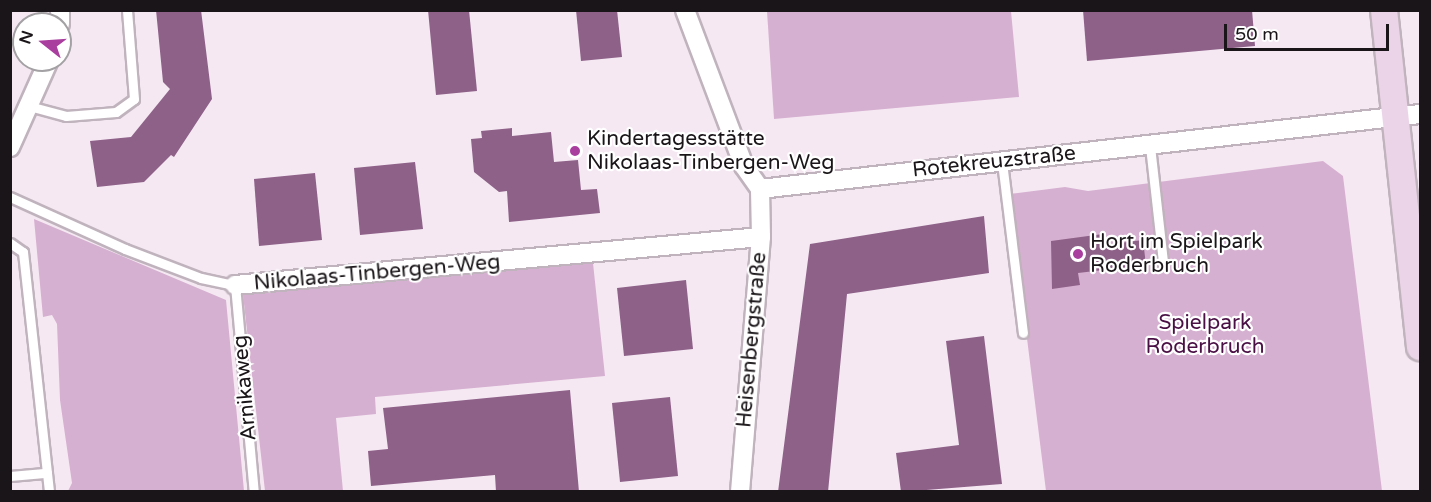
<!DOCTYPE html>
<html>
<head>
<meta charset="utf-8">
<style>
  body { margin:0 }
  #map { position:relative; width:1431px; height:502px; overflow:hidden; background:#f5e8f3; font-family:"Varela Round",sans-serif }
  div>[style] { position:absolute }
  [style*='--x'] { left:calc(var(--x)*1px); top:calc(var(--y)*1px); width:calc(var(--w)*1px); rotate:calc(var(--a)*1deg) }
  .green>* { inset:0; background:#d6b0d0 }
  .building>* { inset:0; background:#8e6188 }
  .roads { filter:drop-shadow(2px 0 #c0b3bd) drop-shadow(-2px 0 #c0b3bd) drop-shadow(0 2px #c0b3bd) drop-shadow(0 -2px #c0b3bd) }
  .lane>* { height:9px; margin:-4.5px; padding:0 4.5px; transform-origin:4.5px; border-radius:4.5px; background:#fff }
  .street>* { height:18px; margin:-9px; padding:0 9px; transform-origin:9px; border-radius:9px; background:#fff }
  .secondary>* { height:26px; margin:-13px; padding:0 13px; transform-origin:13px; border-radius:13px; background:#ebd4e8 }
  .dots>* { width:16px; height:16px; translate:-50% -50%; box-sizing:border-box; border:3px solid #fff; border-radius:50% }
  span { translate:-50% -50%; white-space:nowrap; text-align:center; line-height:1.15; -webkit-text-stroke:4.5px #fff; paint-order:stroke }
  .poi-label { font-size:21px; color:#191518 }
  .left { translate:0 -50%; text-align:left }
  .street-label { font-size:21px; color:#191518 }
  .park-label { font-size:21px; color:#4a1045 }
  .frame { position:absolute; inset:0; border:12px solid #191518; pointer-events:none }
  .north { position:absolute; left:12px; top:12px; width:60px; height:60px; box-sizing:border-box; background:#fff; border:2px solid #a3a1a3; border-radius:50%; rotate:287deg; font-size:16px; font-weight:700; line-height:24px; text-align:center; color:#191518 }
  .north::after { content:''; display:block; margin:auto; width:21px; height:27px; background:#a93e9f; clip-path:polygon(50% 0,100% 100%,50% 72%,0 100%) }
  .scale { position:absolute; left:1224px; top:24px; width:165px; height:27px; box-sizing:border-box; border:3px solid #191518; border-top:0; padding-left:8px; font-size:18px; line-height:21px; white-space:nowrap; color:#191518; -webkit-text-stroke:4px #fff; paint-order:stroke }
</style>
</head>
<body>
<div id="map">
  <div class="green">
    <i style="clip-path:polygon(767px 11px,1011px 11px,1019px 97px,774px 119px)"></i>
    <i style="clip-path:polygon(1323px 161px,1343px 176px,1382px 491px,1046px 491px,1009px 194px,1065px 187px,1088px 191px)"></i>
    <i style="clip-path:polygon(34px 219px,226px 300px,244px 491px,68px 491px,72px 483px,60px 400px,57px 324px,52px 315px,43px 317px)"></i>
    <i style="clip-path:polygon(593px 263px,605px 376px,375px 397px,376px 414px,336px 418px,343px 491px,265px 491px,243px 295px)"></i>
  </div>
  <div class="building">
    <i style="clip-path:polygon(156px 10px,201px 10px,212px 99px,174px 157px,171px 155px,144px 182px,97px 187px,90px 141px,131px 137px,170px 89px,163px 82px)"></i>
    <i style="clip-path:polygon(428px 10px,469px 10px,477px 91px,436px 95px)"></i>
    <i style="clip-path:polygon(576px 10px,617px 10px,622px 57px,581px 61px)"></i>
    <i style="clip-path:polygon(1083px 10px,1252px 10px,1255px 46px,1087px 61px)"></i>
    <i style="clip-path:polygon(512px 128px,512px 136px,551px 132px,554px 162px,578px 160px,581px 190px,597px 189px,600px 213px,509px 222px,507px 191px,499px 192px,474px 172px,471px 139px,482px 138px,481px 131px)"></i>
    <i style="clip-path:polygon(415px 162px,423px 229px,360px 235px,354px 168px)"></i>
    <i style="clip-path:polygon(315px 173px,322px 240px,259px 246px,254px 179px)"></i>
    <i style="clip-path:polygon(984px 216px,989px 273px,847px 294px,828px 492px,778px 492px,810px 244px)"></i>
    <i style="clip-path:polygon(1103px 234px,1104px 245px,1143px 240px,1146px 265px,1078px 273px,1080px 285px,1052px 289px,1051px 241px)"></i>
    <i style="clip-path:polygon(686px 280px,693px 349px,624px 356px,617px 288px)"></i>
    <i style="clip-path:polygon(984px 336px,1002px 484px,901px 492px,896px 453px,959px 445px,946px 341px)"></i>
    <i style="clip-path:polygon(570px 390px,579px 492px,496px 492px,495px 475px,371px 486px,368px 451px,388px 449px,383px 408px)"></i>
    <i style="clip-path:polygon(670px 397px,678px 476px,620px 482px,612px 403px)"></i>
  </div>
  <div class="roads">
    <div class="lane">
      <i style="--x:29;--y:106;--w:38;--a:15"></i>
      <i style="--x:66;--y:116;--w:50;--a:-4.6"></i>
      <i style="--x:116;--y:112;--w:22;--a:-36"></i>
      <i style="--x:134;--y:99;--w:89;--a:-94.5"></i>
      <i style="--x:1150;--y:146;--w:117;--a:83.6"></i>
      <i style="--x:1002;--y:162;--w:172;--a:83"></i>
      <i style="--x:10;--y:197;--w:126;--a:24.3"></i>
      <i style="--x:125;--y:249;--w:81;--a:20.9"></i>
      <i style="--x:201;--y:278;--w:35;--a:12"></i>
      <i style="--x:235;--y:285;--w:208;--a:84.8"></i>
      <i style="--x:10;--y:243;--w:16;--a:35"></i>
      <i style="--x:23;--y:252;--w:241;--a:83.8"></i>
      <i style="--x:10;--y:476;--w:37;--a:-5"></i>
    </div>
    <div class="street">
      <i style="--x:685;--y:10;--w:167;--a:69.3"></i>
      <i style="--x:744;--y:166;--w:28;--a:55"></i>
      <i style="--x:760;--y:189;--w:664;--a:-6.48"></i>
      <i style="--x:60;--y:24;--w:14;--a:-90"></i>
      <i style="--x:10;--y:147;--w:95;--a:-65.9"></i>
      <i style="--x:235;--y:285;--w:528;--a:-5.21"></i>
      <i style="--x:740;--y:492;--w:256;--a:-85.3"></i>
      <i style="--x:761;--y:237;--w:48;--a:-91.2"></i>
    </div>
    <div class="secondary">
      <i style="--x:1384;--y:10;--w:339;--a:83.9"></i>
    </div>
  </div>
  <div class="dots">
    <i style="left:575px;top:151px;background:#a93e9f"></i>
    <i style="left:1078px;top:254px;background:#a93e9f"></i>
  </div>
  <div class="poi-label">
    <span class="left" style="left:587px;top:151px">Kindertagesstätte<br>Nikolaas-Tinbergen-Weg</span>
    <span class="left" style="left:1090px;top:254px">Hort im Spielpark<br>Roderbruch</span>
  </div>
  <div class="street-label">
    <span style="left:994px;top:162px;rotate:-6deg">Rotekreuzstraße</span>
    <span style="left:377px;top:273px;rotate:-5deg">Nikolaas-Tinbergen-Weg</span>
    <span style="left:752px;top:340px;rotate:-85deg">Heisenbergstraße</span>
    <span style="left:245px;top:388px;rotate:-95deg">Arnikaweg</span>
  </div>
  <div class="park-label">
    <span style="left:1205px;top:335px">Spielpark<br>Roderbruch</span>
  </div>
  <div class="frame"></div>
  <div class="north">N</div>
  <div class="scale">50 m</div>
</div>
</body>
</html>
